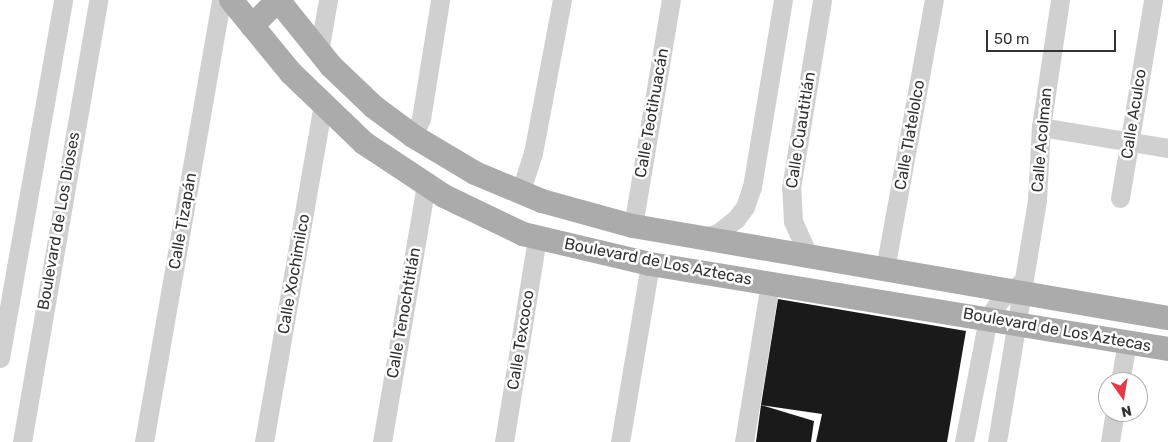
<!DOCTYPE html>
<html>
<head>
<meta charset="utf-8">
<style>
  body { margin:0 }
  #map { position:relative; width:1168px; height:442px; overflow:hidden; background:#fff; font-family:Rubik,sans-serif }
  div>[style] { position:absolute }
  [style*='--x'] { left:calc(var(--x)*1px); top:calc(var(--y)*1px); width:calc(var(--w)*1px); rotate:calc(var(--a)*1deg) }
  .building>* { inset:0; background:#1a1a1a }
  .minor>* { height:19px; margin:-9.5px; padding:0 9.5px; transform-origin:9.5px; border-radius:9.5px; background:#d0d0d0 }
  .major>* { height:24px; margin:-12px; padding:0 12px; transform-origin:12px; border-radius:12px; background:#ababab }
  span { translate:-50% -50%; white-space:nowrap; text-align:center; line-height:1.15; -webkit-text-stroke:5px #fff; paint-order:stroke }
  .street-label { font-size:16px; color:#333 }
  .north { position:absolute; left:1098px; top:372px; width:50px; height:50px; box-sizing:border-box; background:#fff; border:1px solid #adadad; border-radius:50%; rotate:167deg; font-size:14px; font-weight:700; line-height:20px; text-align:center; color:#333 }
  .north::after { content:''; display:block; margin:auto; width:18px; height:22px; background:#e63946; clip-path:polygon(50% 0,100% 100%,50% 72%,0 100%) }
  .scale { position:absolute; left:986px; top:30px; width:130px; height:22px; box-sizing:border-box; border:2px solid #333; border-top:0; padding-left:6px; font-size:15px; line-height:18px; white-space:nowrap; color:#333; -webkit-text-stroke:4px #fff; paint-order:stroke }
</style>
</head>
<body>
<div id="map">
  <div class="building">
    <i style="clip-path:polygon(778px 299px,966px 331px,947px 442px,816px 442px,822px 414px,761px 405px)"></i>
    <i style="clip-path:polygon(761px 405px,814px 421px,811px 442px,756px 442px)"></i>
  </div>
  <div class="minor">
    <i style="--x:319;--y:52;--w:53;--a:-80.2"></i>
    <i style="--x:1041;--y:127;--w:129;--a:9.4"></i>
    <i style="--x:413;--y:136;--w:19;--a:-65"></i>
    <i style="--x:421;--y:119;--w:121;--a:-80.9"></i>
    <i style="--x:520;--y:193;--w:42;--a:-72"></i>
    <i style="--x:533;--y:153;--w:156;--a:-79.3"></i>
    <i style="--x:1120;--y:198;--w:201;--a:-80.5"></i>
    <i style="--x:633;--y:226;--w:229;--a:-80.5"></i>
    <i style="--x:705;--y:237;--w:14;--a:-17"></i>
    <i style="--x:718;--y:233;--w:23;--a:-38"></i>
    <i style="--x:736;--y:219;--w:15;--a:-53"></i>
    <i style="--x:745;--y:207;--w:21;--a:-71"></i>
    <i style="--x:752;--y:187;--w:190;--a:-80.6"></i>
    <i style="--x:809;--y:257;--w:39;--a:-114"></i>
    <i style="--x:793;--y:221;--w:33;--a:-93"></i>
    <i style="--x:791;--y:188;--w:191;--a:-80.6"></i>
    <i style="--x:885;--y:269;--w:273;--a:-79.7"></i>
    <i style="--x:0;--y:358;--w:364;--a:-80"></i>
    <i style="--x:1120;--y:382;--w:41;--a:-80.1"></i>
    <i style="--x:22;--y:442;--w:448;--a:-80.2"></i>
    <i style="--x:144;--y:442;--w:449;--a:-80.1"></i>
    <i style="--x:264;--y:442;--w:342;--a:-80.1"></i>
    <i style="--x:382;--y:442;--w:261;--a:-80.3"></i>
    <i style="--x:504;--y:442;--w:207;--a:-80.8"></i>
    <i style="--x:620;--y:442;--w:181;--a:-80.4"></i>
    <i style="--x:744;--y:442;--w:161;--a:-80.7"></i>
    <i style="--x:964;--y:442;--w:126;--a:-79"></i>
    <i style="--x:988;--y:318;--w:22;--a:-56"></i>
    <i style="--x:1000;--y:300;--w:25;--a:-40"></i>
    <i style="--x:997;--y:442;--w:245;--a:-80.6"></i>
    <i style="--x:1037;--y:200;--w:73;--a:-86.9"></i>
    <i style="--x:1041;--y:127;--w:128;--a:-81.5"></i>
    <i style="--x:1110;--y:442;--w:30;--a:-81"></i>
  </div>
  <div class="major">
    <i style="--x:231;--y:0;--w:94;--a:50.6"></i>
    <i style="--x:291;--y:73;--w:101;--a:43.8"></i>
    <i style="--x:364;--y:143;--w:96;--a:33.5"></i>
    <i style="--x:444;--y:196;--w:88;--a:25.7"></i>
    <i style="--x:523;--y:234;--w:130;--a:13.3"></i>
    <i style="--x:650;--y:264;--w:525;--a:9.32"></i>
    <i style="--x:252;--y:26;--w:37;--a:-45"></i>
    <i style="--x:278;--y:0;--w:85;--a:51.2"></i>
    <i style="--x:331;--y:66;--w:59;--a:43.6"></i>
    <i style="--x:374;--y:107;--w:49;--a:36.6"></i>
    <i style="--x:413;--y:136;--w:72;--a:30.8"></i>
    <i style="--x:475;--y:173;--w:73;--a:22.7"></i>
    <i style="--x:542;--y:201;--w:94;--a:15.4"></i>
    <i style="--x:633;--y:226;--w:543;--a:9.76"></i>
  </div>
  <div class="street-label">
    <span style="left:652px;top:113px;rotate:-80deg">Calle Teotihuacán</span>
    <span style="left:1134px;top:114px;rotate:-81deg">Calle Aculco</span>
    <span style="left:801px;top:130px;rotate:-81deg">Calle Cuautitlán</span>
    <span style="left:910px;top:135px;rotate:-80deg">Calle Tlatelolco</span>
    <span style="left:1042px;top:140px;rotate:-85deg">Calle Acolman</span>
    <span style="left:59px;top:221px;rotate:-80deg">Boulevard de Los Dioses</span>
    <span style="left:183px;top:221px;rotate:-80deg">Calle Tizapán</span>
    <span style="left:658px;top:262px;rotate:11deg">Boulevard de Los Aztecas</span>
    <span style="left:294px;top:274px;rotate:-80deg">Calle Xochimilco</span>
    <span style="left:404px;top:313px;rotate:-80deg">Calle Tenochtitlán</span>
    <span style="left:1057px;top:330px;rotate:10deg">Boulevard de Los Aztecas</span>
    <span style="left:521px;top:340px;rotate:-81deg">Calle Texcoco</span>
  </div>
  <div class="north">N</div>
  <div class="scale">50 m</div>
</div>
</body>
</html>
